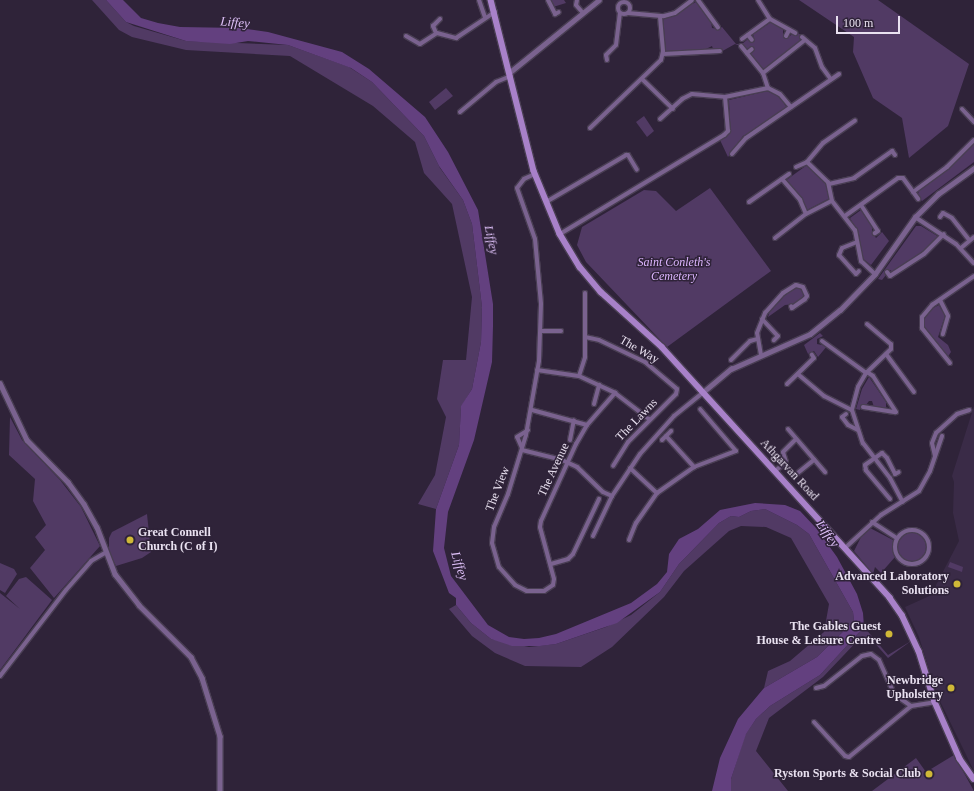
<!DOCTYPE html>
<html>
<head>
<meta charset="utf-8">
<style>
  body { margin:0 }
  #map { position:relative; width:974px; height:791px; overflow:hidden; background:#2f2339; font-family:Georgia,serif }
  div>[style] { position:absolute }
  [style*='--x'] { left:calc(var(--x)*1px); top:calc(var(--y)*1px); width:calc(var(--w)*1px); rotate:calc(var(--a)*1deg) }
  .built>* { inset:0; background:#3a2b47 }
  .green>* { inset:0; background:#513a64 }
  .round { border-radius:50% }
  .water>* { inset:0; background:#63407f }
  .roads { filter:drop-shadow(1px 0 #493e53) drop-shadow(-1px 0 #493e53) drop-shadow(0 1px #493e53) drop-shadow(0 -1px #493e53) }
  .minor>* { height:4px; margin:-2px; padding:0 2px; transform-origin:2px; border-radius:2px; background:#7a628f }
  .minor>.ring { margin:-2px; padding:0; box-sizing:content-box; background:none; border:4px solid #7a628f; border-radius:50% }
  .tertiary>* { height:4.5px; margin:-2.25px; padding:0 2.25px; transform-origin:2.25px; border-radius:2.25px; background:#7a628f }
  .secondary>* { height:5.5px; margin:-2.75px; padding:0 2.75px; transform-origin:2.75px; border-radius:2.75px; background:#a881c9 }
  .dots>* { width:11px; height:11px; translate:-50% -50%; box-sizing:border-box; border:2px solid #2f2339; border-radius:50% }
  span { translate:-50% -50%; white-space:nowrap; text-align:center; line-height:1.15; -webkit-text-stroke:3px #2f2339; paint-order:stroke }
  .park-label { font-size:12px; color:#dcb5fe; font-style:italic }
  .street-label { font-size:12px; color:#e9e1f0 }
  .poi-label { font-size:12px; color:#e9e1f0; font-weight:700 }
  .left { translate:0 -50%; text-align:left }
  .right { translate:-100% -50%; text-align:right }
  .water-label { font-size:13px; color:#dec0f8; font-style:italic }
  .scale { position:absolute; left:836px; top:16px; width:64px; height:18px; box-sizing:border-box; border:2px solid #e9e1f0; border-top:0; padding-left:5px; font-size:12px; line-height:14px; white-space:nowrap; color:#e9e1f0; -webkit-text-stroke:3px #2f2339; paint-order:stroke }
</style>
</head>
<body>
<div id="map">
  <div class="built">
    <i style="clip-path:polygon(974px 406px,974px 771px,937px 695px,919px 637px,905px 607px,936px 593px,936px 585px,959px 541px,953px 513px,954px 482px,952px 476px)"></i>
  </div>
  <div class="green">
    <i style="clip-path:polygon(92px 0,106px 0,126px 22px,134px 26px,186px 41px,288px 45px,349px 67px,372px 82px,424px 136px,440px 168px,463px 200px,472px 224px,482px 307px,481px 342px,472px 389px,461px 407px,459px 445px,436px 509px,418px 504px,435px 475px,446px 417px,437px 399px,443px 360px,466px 360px,472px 297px,452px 204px,424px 173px,415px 142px,373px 106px,290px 56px,186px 50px,132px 37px,119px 30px)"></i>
    <i style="clip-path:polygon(550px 0,564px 0,566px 3px,553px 7px)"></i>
    <i style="clip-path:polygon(799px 0,878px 0,969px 64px,948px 126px,909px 158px,902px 118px,873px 98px,853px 52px,854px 37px)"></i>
    <i style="clip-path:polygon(696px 2px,711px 21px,712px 28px,718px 29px,722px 27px,736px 44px,742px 44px,748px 39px,754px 40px,753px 34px,771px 22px,783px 29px,783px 34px,788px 37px,796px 32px,801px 35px,801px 41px,764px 69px,755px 62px,750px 54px,753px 51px,735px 44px,719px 53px,719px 50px,713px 49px,712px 46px,706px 49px,686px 53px,666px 53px,663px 19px)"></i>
    <i style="clip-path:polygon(446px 88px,453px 96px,435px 110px,429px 102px)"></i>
    <i style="clip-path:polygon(767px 91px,780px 97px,787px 108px,761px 128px,743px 136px,728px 157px,720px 140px,730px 131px,729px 100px)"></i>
    <i style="clip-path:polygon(644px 116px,654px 131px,647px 137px,636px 122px)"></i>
    <i style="clip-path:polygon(974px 142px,974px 162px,922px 201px,917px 196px,919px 191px,962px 156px)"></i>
    <i style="clip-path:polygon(807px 165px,826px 183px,830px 198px,807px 210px,785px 181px)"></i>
    <i style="clip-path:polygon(710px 188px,771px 271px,667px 347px,586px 262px,577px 245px,582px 227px,644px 190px,656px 191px,676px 211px)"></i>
    <i style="clip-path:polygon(861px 210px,872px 226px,872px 232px,876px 238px,882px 232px,889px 241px,871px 265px,862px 258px,859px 234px,850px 218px)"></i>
    <i style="clip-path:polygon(916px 226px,921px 226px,939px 237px,932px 245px,903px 266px,893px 272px,890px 270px,882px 280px,878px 279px)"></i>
    <i style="clip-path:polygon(797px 287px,803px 290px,803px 299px,795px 304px,785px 305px,768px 317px,771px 307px,782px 296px)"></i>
    <i style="clip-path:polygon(939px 305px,945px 316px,938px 337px,948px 345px,951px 352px,947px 358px,924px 326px,924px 318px,929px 310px)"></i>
    <i style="clip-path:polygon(820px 333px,823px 336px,817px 339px,817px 344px,827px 346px,818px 357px,814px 351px,808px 354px,804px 345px)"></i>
    <i style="clip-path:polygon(869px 377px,886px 402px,886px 408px,874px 407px,872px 401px,869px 401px,866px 405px,861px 405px,860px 410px,856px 409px,862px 389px)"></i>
    <i style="clip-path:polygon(10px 417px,22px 440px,60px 480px,81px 507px,100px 546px,54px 598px,30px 568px,45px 550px,35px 537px,46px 525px,33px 501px,35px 479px,9px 455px)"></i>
    <i style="clip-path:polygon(765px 509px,797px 525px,809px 534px,853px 612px,854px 621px,817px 657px,764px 688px,768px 671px,790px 661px,824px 632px,829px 604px,791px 538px,766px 527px,741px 526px,729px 531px,684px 571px,664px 597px,612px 647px,581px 667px,525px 666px,495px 653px,472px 636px,449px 609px,456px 605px,471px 623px,491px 639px,529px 647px,556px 644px,606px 627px,631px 615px,660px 592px,679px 564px,719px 523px,731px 516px,739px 517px,751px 511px)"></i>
    <i style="clip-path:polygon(147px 514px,151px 552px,142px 558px,116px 566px,109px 552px,109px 538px,112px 532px)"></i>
    <i style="clip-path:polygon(870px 528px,893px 540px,895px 557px,881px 573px,875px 567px,873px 574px,854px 551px,861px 537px)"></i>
    <i class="round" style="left:896px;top:532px;width:30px;height:30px"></i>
    <i style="clip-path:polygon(950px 562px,963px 567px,962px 572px,948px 567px)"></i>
    <i style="clip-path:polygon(0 563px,14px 569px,17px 574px,5px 593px,0 590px)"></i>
    <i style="clip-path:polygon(26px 577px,52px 600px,0 670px,0 593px,20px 609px,6px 596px,19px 579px)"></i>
    <i style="clip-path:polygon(864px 627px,888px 655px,911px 641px,888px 658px,872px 640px,862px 636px,823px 677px,769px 718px,756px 751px,788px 791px,731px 791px,731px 779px,745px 735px,756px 719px,770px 706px,820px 675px)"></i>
    <i style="clip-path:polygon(954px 755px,974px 791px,872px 791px,916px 758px,926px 772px)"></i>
  </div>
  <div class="water">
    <i style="clip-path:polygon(106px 0,123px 0,141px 18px,158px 23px,180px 27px,239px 28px,268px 32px,342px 52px,369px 69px,425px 117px,448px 152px,478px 210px,493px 304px,493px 326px,492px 362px,474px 440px,448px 512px,444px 548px,451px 576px,488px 625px,509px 637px,524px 639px,539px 638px,556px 634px,631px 603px,657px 584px,667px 572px,669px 554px,679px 539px,698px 529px,720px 510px,755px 503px,785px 505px,800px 511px,816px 528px,837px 557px,857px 594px,863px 613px,864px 627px,820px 675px,770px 706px,756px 719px,746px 734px,731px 779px,731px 791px,712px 791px,720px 758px,738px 719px,764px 688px,817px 657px,854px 621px,853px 612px,809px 534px,797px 525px,765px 509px,751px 511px,739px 517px,731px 516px,719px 523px,679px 564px,660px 592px,617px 623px,556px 644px,540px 646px,512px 646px,491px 639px,471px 623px,456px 605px,456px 598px,449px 593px,433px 551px,436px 509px,459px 445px,461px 406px,472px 389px,481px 342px,482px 307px,472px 224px,463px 200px,439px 166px,424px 136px,372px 82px,351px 68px,288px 45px,248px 41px,230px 44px,186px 41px,126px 22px)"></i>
  </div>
  <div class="roads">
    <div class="minor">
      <i style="--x:479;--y:0;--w:18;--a:71"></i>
      <i style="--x:548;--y:0;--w:16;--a:63"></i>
      <i style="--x:555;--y:14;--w:4;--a:-27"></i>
      <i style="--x:577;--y:0;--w:5;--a:101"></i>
      <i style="--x:576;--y:5;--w:11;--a:49"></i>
      <i style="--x:698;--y:0;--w:34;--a:54"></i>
      <i style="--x:758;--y:0;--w:22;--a:58"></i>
      <i style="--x:770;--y:19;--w:29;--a:29"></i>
      <i class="ring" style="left:618px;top:2px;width:8px;height:8px"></i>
      <i style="--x:628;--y:13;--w:36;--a:5"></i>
      <i style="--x:664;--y:16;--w:11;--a:-15"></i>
      <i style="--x:675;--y:13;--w:21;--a:-37"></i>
      <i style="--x:436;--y:33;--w:8;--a:-113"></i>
      <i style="--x:433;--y:26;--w:10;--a:-45"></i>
      <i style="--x:748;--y:35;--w:6;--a:51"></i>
      <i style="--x:406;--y:36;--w:16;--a:30"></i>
      <i style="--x:420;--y:44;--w:20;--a:-33"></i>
      <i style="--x:437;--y:33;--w:20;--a:15"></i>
      <i style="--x:456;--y:38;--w:47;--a:-33.7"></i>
      <i style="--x:786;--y:36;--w:7;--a:-63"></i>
      <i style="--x:802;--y:37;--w:17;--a:40"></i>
      <i style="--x:815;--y:48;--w:20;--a:70"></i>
      <i style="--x:822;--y:67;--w:14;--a:54"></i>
      <i style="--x:742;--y:39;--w:34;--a:-36"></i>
      <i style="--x:741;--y:46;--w:35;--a:51"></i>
      <i style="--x:763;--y:73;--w:16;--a:72"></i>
      <i style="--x:747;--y:53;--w:6;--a:-39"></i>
      <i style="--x:663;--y:54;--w:57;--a:-3"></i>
      <i style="--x:607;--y:60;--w:5;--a:-101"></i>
      <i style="--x:606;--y:55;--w:14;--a:-45"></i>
      <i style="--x:616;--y:45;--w:32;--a:-83"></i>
      <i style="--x:763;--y:73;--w:53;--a:-38.2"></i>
      <i style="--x:642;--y:79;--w:43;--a:44.1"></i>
      <i style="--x:962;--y:109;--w:18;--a:47"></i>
      <i style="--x:460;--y:112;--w:47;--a:-39.8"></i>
      <i style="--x:496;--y:82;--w:16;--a:-22"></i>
      <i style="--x:660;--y:119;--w:30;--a:-42"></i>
      <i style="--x:682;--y:99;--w:11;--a:-27"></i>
      <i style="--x:692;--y:94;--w:33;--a:5"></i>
      <i style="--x:725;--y:97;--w:44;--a:-11.8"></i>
      <i style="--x:768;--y:88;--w:13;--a:27"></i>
      <i style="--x:780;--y:94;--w:17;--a:50"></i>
      <i style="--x:590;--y:128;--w:98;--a:-43.8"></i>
      <i style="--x:661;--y:60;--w:9;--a:-77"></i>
      <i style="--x:663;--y:51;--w:35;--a:-95"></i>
      <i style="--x:732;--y:154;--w:21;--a:-49"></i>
      <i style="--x:746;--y:138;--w:113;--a:-34.5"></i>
      <i style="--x:807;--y:162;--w:25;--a:-50"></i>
      <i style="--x:823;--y:143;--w:39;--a:-35"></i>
      <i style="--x:796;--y:167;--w:12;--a:-24"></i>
      <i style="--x:807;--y:162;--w:29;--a:44"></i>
      <i style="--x:828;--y:182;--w:19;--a:78"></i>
      <i style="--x:832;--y:201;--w:37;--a:52"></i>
      <i style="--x:855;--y:230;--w:32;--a:79"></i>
      <i style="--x:861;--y:261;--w:19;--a:43"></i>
      <i style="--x:535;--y:174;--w:12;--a:156"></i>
      <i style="--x:524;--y:179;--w:11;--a:128"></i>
      <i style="--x:517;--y:188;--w:54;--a:70.6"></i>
      <i style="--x:535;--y:239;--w:65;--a:84.7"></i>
      <i style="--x:541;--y:304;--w:57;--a:92"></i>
      <i style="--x:539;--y:361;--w:75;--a:100"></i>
      <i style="--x:526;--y:435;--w:62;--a:107"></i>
      <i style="--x:508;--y:494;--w:36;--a:113"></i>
      <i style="--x:494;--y:527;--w:16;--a:97"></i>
      <i style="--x:492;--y:543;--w:25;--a:74"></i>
      <i style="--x:499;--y:567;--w:24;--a:48"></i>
      <i style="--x:515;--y:585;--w:13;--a:27"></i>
      <i style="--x:527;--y:591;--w:17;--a:0"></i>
      <i style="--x:544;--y:591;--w:11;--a:-34"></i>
      <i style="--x:553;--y:585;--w:6;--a:-81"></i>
      <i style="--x:554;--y:579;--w:54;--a:-105.1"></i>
      <i style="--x:540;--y:527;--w:6;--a:-81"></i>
      <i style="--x:541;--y:521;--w:85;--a:-65.6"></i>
      <i style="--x:576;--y:444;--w:22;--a:-60"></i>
      <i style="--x:587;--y:425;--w:43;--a:-48.8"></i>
      <i style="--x:782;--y:179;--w:28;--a:49"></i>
      <i style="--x:800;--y:200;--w:15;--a:67"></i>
      <i style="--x:829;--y:184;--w:26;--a:-13"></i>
      <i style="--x:854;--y:178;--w:47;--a:-35.4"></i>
      <i style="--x:892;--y:151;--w:5;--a:53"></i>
      <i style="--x:913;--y:192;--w:42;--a:-36.3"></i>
      <i style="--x:947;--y:167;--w:38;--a:-45"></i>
      <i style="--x:546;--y:202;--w:93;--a:-30.4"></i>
      <i style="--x:626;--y:155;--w:2;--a:0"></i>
      <i style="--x:628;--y:155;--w:17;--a:59"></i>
      <i style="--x:749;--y:202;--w:49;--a:-35"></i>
      <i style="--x:861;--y:205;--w:31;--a:57"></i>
      <i style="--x:878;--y:231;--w:4;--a:146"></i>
      <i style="--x:845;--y:216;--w:65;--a:-35.6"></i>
      <i style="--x:898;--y:178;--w:5;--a:0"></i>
      <i style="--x:903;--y:178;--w:26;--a:54"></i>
      <i style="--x:915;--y:217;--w:49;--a:33.4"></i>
      <i style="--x:956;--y:244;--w:26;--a:47"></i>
      <i style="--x:940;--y:217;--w:5;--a:-53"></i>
      <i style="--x:943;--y:213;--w:10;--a:29"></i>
      <i style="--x:952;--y:218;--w:28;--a:52"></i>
      <i style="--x:560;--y:234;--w:192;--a:-31.1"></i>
      <i style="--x:724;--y:135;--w:6;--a:-45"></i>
      <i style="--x:728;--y:131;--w:34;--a:-95"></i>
      <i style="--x:775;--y:238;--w:39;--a:-38"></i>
      <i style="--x:806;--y:214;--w:29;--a:-27"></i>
      <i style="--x:857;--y:242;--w:16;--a:158"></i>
      <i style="--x:842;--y:248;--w:8;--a:113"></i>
      <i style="--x:839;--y:255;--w:25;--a:48"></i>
      <i style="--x:856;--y:274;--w:4;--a:-45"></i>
      <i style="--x:961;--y:248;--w:17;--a:-40"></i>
      <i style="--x:887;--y:272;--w:5;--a:53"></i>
      <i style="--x:890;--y:276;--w:40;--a:-32.9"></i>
      <i style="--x:924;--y:254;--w:28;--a:-45"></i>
      <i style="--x:940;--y:300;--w:18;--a:63"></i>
      <i style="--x:948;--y:316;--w:19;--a:106"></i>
      <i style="--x:762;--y:319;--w:23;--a:47"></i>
      <i style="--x:778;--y:336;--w:6;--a:135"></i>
      <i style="--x:867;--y:324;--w:31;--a:40"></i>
      <i style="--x:891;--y:344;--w:5;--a:90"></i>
      <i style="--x:891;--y:349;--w:35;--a:136"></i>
      <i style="--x:866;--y:373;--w:16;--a:120"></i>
      <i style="--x:858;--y:387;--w:24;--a:105"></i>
      <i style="--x:852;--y:410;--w:35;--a:72"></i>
      <i style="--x:863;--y:443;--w:44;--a:52.4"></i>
      <i style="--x:890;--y:478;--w:27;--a:62"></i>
      <i style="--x:541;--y:331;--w:20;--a:0"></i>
      <i style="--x:585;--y:337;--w:14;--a:12"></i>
      <i style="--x:599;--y:340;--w:51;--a:25.6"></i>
      <i style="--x:645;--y:362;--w:42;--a:40.2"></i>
      <i style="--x:677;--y:389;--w:5;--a:101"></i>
      <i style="--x:676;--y:394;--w:68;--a:135"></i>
      <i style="--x:628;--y:442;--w:28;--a:122"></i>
      <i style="--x:822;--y:341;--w:54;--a:36"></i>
      <i style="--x:886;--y:354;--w:47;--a:53.6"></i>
      <i style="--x:761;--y:355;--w:22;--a:-100"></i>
      <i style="--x:757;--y:333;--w:22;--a:-68"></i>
      <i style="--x:765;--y:313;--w:27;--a:-48"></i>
      <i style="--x:783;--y:293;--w:15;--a:-32"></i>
      <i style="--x:796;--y:285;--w:7;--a:16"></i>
      <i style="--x:803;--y:287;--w:10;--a:66"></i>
      <i style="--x:807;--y:296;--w:4;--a:124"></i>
      <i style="--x:805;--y:299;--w:16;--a:145"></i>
      <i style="--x:792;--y:308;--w:2;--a:-117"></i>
      <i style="--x:731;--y:360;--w:27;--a:-45"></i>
      <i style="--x:750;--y:341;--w:7;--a:-16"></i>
      <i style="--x:950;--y:363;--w:45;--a:-128.7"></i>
      <i style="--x:922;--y:328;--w:11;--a:-90"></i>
      <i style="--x:922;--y:317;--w:16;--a:-50"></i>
      <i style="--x:932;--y:305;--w:51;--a:-34.6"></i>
      <i style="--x:537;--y:370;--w:42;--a:8.1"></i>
      <i style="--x:579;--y:376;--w:40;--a:25"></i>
      <i style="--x:615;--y:393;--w:43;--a:37.4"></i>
      <i style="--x:799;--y:375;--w:33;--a:40"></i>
      <i style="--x:824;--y:396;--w:31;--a:27"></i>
      <i style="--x:579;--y:376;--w:20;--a:-72"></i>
      <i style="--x:585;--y:357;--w:64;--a:-90"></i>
      <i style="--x:787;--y:384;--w:37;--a:-44"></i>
      <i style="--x:814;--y:358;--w:4;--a:-124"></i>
      <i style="--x:594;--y:404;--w:20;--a:-75"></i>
      <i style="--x:863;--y:407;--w:33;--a:9"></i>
      <i style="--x:896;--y:412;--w:43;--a:-122.6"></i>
      <i style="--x:873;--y:376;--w:7;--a:-146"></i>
      <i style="--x:532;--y:410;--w:57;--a:15.3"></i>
      <i style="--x:846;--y:414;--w:5;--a:143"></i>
      <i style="--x:842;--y:417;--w:10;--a:53"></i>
      <i style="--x:848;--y:425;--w:11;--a:27"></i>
      <i style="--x:788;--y:429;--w:57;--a:49.3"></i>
      <i style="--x:666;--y:436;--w:42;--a:47.9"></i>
      <i style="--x:570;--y:440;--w:20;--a:-79"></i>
      <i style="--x:662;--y:440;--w:13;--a:-45"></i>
      <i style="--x:522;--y:448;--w:12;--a:-114"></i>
      <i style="--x:517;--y:437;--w:13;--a:-32"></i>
      <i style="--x:522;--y:450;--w:41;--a:14"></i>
      <i style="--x:562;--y:460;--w:17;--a:25"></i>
      <i style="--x:577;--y:467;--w:36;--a:44"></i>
      <i style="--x:603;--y:492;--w:10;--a:24"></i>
      <i style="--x:935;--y:456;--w:13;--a:-103"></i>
      <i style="--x:932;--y:443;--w:11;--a:-68"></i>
      <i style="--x:936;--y:433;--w:28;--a:-42"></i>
      <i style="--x:957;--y:414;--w:13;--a:-18"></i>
      <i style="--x:630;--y:468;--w:37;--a:43"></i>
      <i style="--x:775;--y:471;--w:14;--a:-39"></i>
      <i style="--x:786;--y:462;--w:10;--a:-107"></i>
      <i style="--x:783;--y:452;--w:17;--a:-45"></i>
      <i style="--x:794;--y:476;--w:26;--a:-39"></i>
      <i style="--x:890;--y:499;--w:38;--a:-130"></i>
      <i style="--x:866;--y:470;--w:5;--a:-101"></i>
      <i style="--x:865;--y:465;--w:21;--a:-35"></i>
      <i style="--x:882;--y:453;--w:7;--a:45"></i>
      <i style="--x:887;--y:458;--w:18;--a:63"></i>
      <i style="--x:895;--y:474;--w:4;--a:-27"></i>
      <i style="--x:872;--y:522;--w:30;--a:33"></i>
      <i class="ring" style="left:895px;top:530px;width:30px;height:30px"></i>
      <i style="--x:593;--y:536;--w:44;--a:-64.6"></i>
      <i style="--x:612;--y:496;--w:50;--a:-56.3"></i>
      <i style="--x:640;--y:454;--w:51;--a:-48.2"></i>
      <i style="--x:674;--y:416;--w:36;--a:-39"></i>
      <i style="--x:629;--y:540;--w:18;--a:-68"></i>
      <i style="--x:636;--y:523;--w:37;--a:-55"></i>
      <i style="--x:657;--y:493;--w:45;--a:-35.1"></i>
      <i style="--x:694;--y:467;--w:45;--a:-20.9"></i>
      <i style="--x:736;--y:451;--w:55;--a:-130.6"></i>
      <i style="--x:845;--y:548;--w:49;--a:-42.5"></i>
      <i style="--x:881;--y:515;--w:45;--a:-32.3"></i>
      <i style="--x:919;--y:491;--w:23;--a:-61"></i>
      <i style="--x:930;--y:471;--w:37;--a:-71"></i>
      <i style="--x:551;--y:564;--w:18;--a:-16"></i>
      <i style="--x:568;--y:559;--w:7;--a:-45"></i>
      <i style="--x:573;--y:554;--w:61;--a:-64.7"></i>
      <i style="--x:0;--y:676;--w:108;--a:-52.5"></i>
      <i style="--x:66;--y:590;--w:38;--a:-49"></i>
      <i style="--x:91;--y:561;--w:16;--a:-30"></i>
      <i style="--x:816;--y:688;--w:8;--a:-14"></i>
      <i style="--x:824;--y:686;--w:48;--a:-38.3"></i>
      <i style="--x:862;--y:656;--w:9;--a:-13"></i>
      <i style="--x:871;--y:654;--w:10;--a:37"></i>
      <i style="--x:879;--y:660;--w:37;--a:66"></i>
      <i style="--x:894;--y:694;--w:21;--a:35"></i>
      <i style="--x:814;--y:722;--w:46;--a:47.6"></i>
      <i style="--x:845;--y:756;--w:4;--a:14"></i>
      <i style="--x:849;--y:757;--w:80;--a:-39.4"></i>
      <i style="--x:911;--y:706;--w:24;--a:-9"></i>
    </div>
    <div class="tertiary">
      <i style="--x:510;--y:72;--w:114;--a:-39"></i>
      <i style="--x:0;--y:383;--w:63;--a:64.7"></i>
      <i style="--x:27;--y:440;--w:59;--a:45.7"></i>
      <i style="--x:68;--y:482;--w:27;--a:54"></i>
      <i style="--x:84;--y:504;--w:26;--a:61"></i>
      <i style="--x:97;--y:527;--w:50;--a:69"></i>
      <i style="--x:115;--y:574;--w:39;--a:52"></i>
      <i style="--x:139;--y:605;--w:74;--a:45"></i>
      <i style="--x:191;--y:657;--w:24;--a:62"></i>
      <i style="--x:202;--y:678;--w:61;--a:72.8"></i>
      <i style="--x:220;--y:736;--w:55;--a:90"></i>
      <i style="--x:702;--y:393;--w:38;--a:-40"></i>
      <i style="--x:731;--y:369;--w:86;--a:-23.9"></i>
      <i style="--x:810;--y:334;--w:38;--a:-39"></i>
      <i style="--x:840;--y:310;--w:50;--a:-45.8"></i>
      <i style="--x:875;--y:274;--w:70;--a:-54.9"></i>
      <i style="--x:915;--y:217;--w:33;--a:-45"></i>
      <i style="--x:938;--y:194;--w:44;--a:-35.8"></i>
    </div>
    <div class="secondary">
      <i style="--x:491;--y:0;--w:176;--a:75.9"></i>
      <i style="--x:534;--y:171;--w:68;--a:67.6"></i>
      <i style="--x:560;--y:234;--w:39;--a:59"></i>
      <i style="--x:580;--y:267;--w:33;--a:50"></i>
      <i style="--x:601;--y:292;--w:82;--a:42"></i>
      <i style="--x:662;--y:347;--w:339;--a:47.7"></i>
      <i style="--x:890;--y:598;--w:21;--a:55"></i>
      <i style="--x:902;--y:615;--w:40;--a:65"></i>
      <i style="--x:919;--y:651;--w:53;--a:72.6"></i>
      <i style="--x:935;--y:702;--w:62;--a:66.3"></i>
      <i style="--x:960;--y:759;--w:24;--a:55"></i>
    </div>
  </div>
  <div class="dots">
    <i style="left:130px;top:540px;background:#cfb837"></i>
    <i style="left:957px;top:584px;background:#cfb837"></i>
    <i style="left:889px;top:634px;background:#cfb837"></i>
    <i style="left:951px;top:688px;background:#cfb837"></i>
    <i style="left:929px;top:774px;background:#cfb837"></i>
  </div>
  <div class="park-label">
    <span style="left:674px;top:270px">Saint Conleth's<br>Cemetery</span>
  </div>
  <div class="street-label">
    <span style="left:639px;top:350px;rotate:30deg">The Way</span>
    <span style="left:637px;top:420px;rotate:-46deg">The Lawns</span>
    <span style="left:554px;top:470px;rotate:-65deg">The Avenue</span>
    <span style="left:789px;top:470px;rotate:47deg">Athgarvan Road</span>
    <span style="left:498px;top:489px;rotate:-69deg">The View</span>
  </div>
  <div class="poi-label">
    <span class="left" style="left:138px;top:540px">Great Connell<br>Church (C of I)</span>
    <span class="right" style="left:949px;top:584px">Advanced Laboratory<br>Solutions</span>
    <span class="right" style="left:881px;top:634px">The Gables Guest<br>House &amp; Leisure Centre</span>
    <span class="right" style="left:943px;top:688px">Newbridge<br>Upholstery</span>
    <span class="right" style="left:921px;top:774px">Ryston Sports &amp; Social Club</span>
  </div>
  <div class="water-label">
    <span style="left:235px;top:23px;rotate:5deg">Liffey</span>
    <span style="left:491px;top:240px;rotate:78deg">Liffey</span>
    <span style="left:827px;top:534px;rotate:54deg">Liffey</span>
    <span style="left:459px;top:566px;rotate:72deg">Liffey</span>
  </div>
  <div class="scale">100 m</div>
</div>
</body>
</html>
